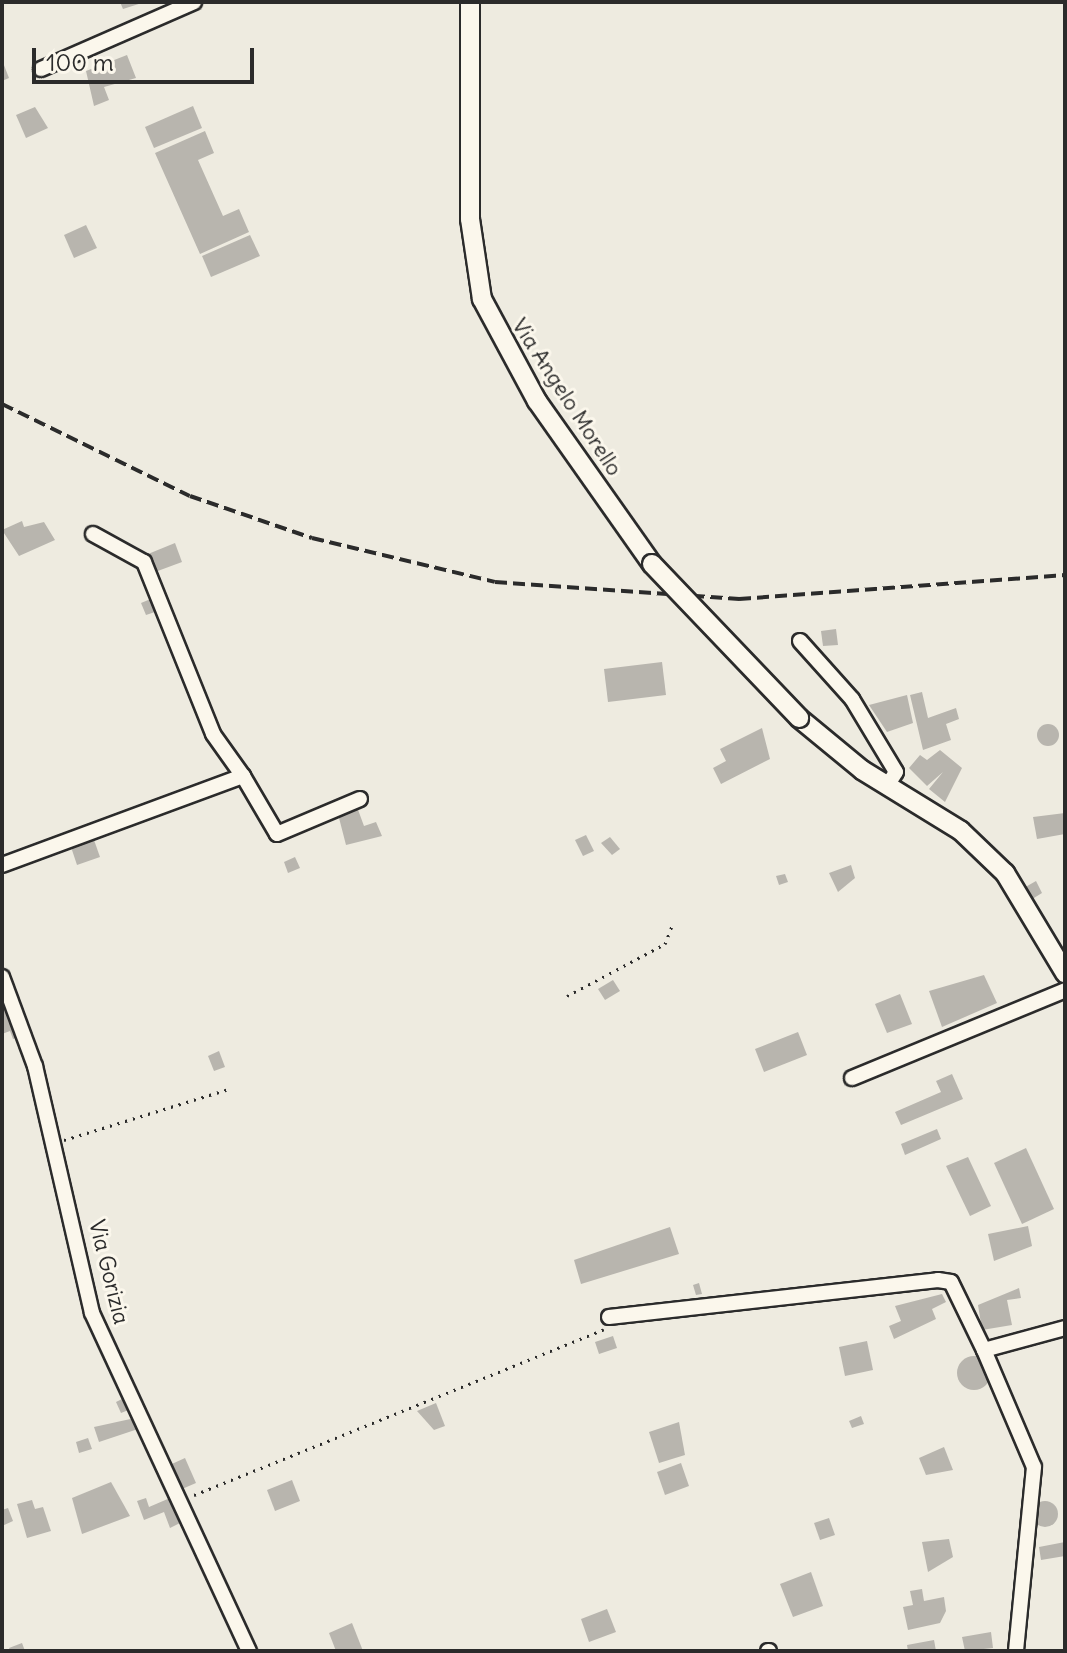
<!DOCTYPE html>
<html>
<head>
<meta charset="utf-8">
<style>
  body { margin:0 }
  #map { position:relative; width:1067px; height:1653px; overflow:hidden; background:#eeebe0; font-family:Delius,sans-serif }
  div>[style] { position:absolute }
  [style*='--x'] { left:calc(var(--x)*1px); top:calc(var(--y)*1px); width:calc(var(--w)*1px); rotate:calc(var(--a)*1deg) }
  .building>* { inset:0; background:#b8b5ae }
  .round { border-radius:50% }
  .path>* { height:3px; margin-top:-1.5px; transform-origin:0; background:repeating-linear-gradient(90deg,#2b2b2b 0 2px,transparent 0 8px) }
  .roads { filter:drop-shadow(2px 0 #2b2b2b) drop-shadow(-2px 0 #2b2b2b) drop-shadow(0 2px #2b2b2b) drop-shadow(0 -2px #2b2b2b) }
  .street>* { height:14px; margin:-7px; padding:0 7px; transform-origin:7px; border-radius:7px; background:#fbf7ec }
  .secondary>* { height:18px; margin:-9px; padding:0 9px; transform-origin:9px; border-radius:9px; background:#fbf7ec }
  .rail>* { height:4px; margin-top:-2px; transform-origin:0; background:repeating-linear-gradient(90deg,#2b2b2b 0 12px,transparent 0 18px) }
  .bridges { filter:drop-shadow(2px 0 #2b2b2b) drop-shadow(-2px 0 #2b2b2b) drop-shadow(0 2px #2b2b2b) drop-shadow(0 -2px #2b2b2b) }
  .secondary-bridge>* { height:18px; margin:-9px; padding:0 9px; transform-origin:9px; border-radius:9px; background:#fbf7ec }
  span { translate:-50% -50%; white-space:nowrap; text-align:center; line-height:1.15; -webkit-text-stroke:6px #fbf7ec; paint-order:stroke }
  .street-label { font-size:22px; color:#2b2b2b }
  .frame { position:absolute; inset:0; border:4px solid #2b2b2b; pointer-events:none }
  .scale { position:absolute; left:32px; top:48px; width:222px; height:36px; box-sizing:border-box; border:4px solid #2b2b2b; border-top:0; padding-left:10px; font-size:24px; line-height:28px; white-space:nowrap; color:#2b2b2b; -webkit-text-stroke:6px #fbf7ec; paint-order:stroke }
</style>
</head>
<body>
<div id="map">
  <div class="building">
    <i style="clip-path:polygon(120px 2px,145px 2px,123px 9px)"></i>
    <i style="clip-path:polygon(127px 55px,136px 78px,104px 87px,109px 100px,94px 106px,86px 71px)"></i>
    <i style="clip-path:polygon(2px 60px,9px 78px,2px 81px)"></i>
    <i style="clip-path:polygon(193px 106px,202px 128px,154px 148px,145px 127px)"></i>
    <i style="clip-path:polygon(35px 107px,48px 128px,26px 138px,16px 115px)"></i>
    <i style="clip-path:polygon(205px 131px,214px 153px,198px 160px,223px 216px,239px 209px,249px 232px,200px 254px,155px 153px)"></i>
    <i style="clip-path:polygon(86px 225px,97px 248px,74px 258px,64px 235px)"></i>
    <i style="clip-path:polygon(250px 235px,260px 256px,211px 277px,202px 256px)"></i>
    <i style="clip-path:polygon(22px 521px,24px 527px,44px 522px,55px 540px,19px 556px,2px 530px)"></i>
    <i style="clip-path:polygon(175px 543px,182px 562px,155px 572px,148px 554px)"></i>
    <i style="clip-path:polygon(153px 598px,158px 611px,146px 615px,141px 603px)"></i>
    <i style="clip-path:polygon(836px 629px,838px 645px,823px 646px,821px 631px)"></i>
    <i style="clip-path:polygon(662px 662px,666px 695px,608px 702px,604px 669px)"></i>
    <i style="clip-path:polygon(922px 692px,928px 718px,956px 708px,959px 719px,946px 724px,951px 740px,923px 750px,910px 695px)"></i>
    <i style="clip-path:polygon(907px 695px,913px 723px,887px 732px,869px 705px)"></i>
    <i class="round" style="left:1037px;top:724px;width:22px;height:22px"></i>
    <i style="clip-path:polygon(762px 728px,770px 759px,721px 784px,713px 768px,726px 761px,720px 749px)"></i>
    <i style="clip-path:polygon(940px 750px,962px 768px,945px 802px,929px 789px,943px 772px,927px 786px,909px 768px,920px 755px,927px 760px)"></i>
    <i style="clip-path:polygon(357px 807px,364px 826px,376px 822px,382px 836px,346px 845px,338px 814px)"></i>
    <i style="clip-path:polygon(1065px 813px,1065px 834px,1037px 839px,1033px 817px)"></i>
    <i style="clip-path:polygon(586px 835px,594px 851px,583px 856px,575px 840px)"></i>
    <i style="clip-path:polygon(610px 837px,620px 849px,612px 855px,601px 843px)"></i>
    <i style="clip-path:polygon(94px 840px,100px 857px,77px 865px,71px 847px)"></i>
    <i style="clip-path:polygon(295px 857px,300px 868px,288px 873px,284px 862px)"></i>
    <i style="clip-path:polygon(851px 865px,855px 878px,838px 892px,829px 873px)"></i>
    <i style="clip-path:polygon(785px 874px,788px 882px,779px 885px,776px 876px)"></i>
    <i style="clip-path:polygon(1036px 881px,1042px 893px,1029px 901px,1022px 889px)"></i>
    <i style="clip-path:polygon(984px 975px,997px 1003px,942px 1027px,929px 991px)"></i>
    <i style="clip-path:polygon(613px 980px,620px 991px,605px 1000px,598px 989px)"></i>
    <i style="clip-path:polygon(900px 994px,912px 1024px,887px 1033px,875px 1004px)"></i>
    <i style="clip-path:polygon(10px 1003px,22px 1036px,13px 1039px,10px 1031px,2px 1034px,2px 1005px)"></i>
    <i style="clip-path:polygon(798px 1032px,807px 1055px,764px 1072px,755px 1049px)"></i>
    <i style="clip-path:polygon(219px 1051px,225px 1067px,214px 1071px,208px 1056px)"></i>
    <i style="clip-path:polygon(952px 1074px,963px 1099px,901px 1125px,895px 1112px,941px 1092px,936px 1081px)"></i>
    <i style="clip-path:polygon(937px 1129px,941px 1139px,905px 1155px,901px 1144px)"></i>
    <i style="clip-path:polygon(1026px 1148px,1054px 1209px,1022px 1224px,994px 1163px)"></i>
    <i style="clip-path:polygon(968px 1157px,991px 1206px,970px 1216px,946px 1166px)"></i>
    <i style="clip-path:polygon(1028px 1226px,1032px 1246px,994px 1261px,988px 1234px)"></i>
    <i style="clip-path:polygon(670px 1227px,679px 1254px,581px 1284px,574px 1260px)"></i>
    <i style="clip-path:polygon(699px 1283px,702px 1294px,696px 1295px,693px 1285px)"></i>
    <i style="clip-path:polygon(1019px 1288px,1021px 1298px,1007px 1300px,1012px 1325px,982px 1330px,978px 1305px)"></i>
    <i style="clip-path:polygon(942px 1294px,946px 1302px,932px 1309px,936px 1319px,894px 1339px,889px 1326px,901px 1321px,895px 1306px)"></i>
    <i style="clip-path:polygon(613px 1336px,617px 1348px,599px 1354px,595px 1342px)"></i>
    <i style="clip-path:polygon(867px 1341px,873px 1370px,845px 1376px,839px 1347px)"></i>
    <i class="round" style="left:957px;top:1356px;width:34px;height:34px"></i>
    <i style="clip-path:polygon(126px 1397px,131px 1409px,121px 1413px,116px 1402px)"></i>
    <i style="clip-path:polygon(436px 1403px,445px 1426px,434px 1430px,417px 1411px)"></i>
    <i style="clip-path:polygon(861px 1416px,864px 1424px,852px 1428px,849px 1421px)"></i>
    <i style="clip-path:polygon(135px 1418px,138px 1429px,99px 1442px,94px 1427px)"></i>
    <i style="clip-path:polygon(679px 1422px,685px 1455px,659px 1463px,649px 1432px)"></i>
    <i style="clip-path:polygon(88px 1438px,92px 1449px,79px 1453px,76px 1442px)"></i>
    <i style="clip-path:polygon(944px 1447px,953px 1470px,926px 1475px,919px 1458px)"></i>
    <i style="clip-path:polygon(185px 1458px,196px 1483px,175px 1492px,163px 1468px)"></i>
    <i style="clip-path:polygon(681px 1463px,689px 1486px,665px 1495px,657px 1472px)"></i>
    <i style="clip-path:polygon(292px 1480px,300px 1501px,275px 1511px,267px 1490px)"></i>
    <i style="clip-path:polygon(111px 1482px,130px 1516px,82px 1534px,72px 1498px)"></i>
    <i style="clip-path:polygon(146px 1498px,149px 1507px,170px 1498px,180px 1523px,170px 1528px,164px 1512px,144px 1520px,137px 1501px)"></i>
    <i style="clip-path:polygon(32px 1500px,35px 1509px,43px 1507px,51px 1531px,27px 1538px,17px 1504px)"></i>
    <i class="round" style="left:1032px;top:1501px;width:26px;height:26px"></i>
    <i style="clip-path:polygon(8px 1508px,13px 1521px,2px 1526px,2px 1510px)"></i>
    <i style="clip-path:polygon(829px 1518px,835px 1535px,820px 1540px,814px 1523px)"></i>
    <i style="clip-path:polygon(949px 1539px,953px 1557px,928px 1572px,922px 1542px)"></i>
    <i style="clip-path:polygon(1065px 1542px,1065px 1556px,1041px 1560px,1039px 1547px)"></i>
    <i style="clip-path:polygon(811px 1572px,823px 1606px,793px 1617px,780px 1584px)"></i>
    <i style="clip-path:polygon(922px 1589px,924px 1601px,944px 1597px,946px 1611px,940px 1623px,908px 1630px,903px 1607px,913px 1605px,910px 1591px)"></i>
    <i style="clip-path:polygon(607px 1609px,616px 1632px,589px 1642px,581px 1619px)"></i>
    <i style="clip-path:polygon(352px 1623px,363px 1651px,336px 1651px,329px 1633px)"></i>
    <i style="clip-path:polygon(991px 1632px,993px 1648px,965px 1651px,962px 1637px)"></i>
    <i style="clip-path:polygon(934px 1640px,936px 1651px,908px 1651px,907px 1645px)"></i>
    <i style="clip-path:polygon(22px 1643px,25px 1651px,10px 1651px,9px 1648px)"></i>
  </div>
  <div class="path">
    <i style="--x:567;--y:996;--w:111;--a:-28"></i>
    <i style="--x:665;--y:944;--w:19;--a:-69"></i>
    <i style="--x:64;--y:1140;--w:170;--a:-17.2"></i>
    <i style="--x:194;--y:1495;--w:442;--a:-22"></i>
  </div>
  <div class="roads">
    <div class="street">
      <i style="--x:41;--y:69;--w:167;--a:-23.6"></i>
      <i style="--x:93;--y:534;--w:58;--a:28.8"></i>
      <i style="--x:144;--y:562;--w:185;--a:68.1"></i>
      <i style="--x:213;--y:734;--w:52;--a:54.5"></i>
      <i style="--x:800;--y:641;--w:78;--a:48.1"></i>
      <i style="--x:852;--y:699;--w:85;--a:58.9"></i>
      <i style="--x:896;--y:772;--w:17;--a:123"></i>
      <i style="--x:2;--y:865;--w:257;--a:-20.3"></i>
      <i style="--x:243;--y:776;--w:67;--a:59.6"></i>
      <i style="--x:277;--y:834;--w:90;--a:-22.9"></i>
      <i style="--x:2;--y:977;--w:95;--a:69.7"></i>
      <i style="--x:35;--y:1066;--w:253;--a:77"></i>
      <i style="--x:92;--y:1313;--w:373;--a:65.1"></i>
      <i style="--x:852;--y:1078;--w:230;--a:-22.4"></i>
      <i style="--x:609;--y:1317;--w:331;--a:-6.4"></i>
      <i style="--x:938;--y:1280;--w:13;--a:9"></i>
      <i style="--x:951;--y:1282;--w:76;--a:64.1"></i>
      <i style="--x:984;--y:1350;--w:84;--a:-15.2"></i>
      <i style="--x:984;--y:1350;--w:127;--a:66.9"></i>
      <i style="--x:1034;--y:1467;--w:185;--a:95.6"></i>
      <i style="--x:768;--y:1651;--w:1;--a:0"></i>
    </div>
    <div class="secondary">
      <i style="--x:470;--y:2;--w:217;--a:90"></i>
      <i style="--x:470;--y:219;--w:81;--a:81.5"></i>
      <i style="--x:482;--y:299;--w:116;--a:61.7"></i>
      <i style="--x:537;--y:401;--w:199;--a:54.8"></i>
      <i style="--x:799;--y:718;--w:82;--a:39.5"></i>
      <i style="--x:862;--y:770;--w:116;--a:31.6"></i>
      <i style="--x:961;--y:831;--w:61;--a:43.7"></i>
      <i style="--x:1005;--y:873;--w:117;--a:59"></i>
    </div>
  </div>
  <div class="rail">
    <i style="--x:2;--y:404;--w:209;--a:26.1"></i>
    <i style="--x:190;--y:496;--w:129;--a:19"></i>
    <i style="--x:312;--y:538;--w:188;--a:13.5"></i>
    <i style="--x:495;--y:582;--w:245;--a:4"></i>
    <i style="--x:739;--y:599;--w:327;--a:-4.2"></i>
  </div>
  <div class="bridges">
    <div class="secondary-bridge">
      <i style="--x:652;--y:564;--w:213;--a:46.3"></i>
    </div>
  </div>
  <div class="street-label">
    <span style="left:567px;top:397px;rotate:57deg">Via Angelo Morello</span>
    <span style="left:109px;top:1272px;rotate:76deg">Via Gorizia</span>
  </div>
  <div class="frame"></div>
  <div class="scale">100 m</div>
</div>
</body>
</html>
